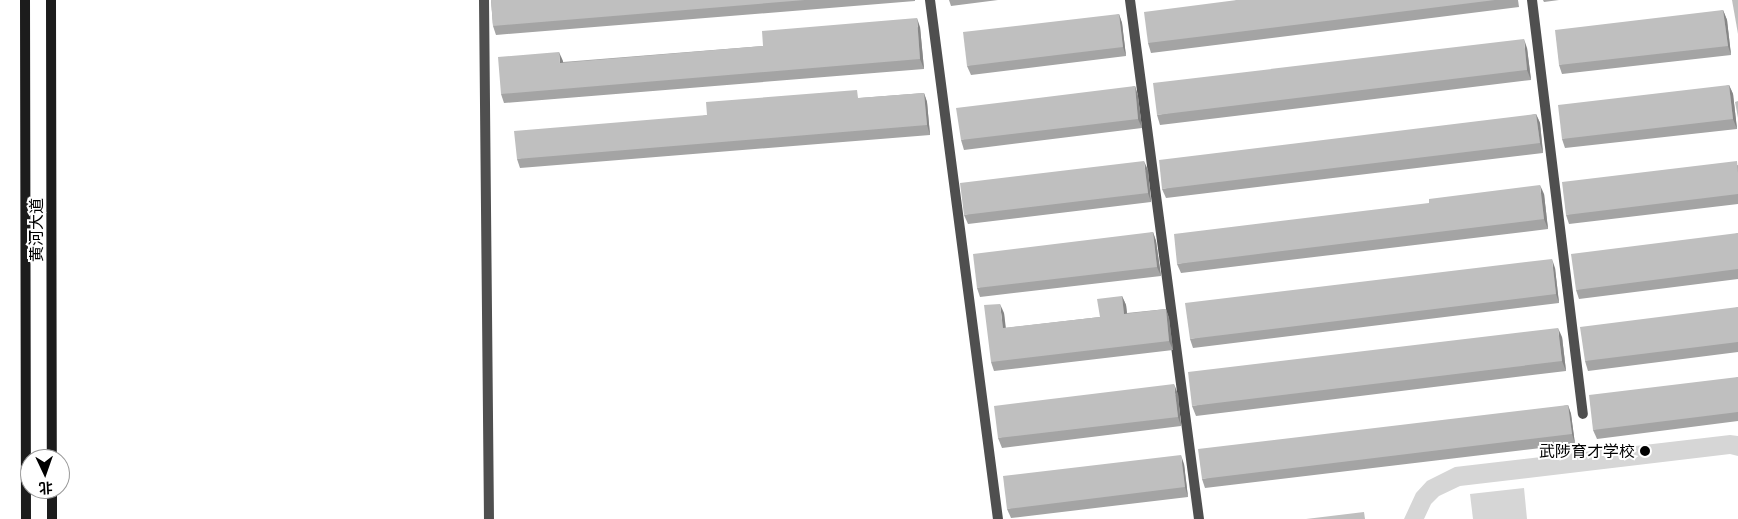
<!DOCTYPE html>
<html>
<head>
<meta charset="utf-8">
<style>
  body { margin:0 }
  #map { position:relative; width:1738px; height:519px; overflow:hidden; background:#fff; font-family:Quicksand,"Noto Sans SC",sans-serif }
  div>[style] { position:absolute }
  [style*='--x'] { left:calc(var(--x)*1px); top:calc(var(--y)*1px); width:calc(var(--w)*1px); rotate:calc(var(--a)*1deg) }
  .green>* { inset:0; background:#d6d6d6 }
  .minor>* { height:10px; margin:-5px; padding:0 5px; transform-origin:5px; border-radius:5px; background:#4f4f4f }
  .secondary>* { height:10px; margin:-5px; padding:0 5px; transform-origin:5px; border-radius:5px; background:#1c1c1c }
  .wall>* { inset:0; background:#a4a4a4 }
  .shaded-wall>* { inset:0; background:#868686 }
  .building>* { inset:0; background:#bfbfbf }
  .dots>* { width:14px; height:14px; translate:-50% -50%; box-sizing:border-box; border:2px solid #fff; border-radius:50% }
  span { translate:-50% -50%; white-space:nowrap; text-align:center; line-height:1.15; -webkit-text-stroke:4px #fff; paint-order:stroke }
  .street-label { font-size:16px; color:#000 }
  .poi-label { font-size:16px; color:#000 }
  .right { translate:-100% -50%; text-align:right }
  .north { position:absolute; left:20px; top:449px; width:50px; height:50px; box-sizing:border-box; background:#fff; border:1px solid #999; border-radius:50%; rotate:177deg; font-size:14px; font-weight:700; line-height:20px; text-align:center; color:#000 }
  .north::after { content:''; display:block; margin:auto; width:18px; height:22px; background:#000; clip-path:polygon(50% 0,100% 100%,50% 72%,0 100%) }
</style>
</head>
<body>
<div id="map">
  <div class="green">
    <i style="clip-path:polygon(1730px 435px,1738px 436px,1738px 456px,1730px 454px,1460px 486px,1439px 496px,1431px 504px,1424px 519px,1404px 519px,1416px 493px,1427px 481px,1455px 467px)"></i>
    <i style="clip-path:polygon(1524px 488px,1527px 519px,1473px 519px,1470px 494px)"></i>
  </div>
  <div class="minor">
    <i style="--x:484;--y:0;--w:519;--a:89.45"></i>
    <i style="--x:930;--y:0;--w:523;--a:82.54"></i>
    <i style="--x:1130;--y:0;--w:524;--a:82.43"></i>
    <i style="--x:1532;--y:0;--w:417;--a:83"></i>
  </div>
  <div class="secondary">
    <i style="--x:25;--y:0;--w:519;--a:89.89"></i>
    <i style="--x:51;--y:0;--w:459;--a:89.9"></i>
    <i style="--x:52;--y:489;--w:30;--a:90"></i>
  </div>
  <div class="wall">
    <i style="clip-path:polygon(491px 0,915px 0,915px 1px,496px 35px,493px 26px)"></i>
    <i style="clip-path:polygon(949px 0,998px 0,951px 6px)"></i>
    <i style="clip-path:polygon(1237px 0,1518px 0,1519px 7px,1151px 53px,1148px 43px)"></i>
    <i style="clip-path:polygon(1543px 0,1559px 0,1544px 2px)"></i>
    <i style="clip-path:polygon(1723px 10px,1727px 20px,1731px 55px,1562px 74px,1559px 65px)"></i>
    <i style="clip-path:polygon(1119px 14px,1122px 23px,1126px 56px,971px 75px,967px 66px)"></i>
    <i style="clip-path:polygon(920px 27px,924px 69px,504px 103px,501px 94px,563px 61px,563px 62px,763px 46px)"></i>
    <i style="clip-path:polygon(1527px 48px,1531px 80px,1160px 125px,1157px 115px)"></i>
    <i style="clip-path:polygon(1729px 85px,1733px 94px,1737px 129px,1565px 148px,1562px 139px)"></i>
    <i style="clip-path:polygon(1135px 86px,1138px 96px,1142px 128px,964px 150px,961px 140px)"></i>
    <i style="clip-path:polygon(924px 93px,927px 102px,930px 135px,520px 168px,517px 159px,707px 115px,860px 98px)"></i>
    <i style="clip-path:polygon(1536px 114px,1540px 123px,1543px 153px,1166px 198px,1162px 189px)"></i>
    <i style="clip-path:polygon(1738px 165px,1738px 204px,1569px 224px,1566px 215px)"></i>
    <i style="clip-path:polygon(1148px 170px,1151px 202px,968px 224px,964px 215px)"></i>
    <i style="clip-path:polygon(1544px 194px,1548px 229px,1181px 273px,1177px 264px)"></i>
    <i style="clip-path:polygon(1153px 232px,1156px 241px,1161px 276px,980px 297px,977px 288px)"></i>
    <i style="clip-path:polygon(1738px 233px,1738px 279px,1579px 299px,1576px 290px)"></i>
    <i style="clip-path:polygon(1555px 268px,1559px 303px,1193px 348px,1190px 339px)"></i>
    <i style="clip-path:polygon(1122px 296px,1126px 305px,1127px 313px,1166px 309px,1169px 318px,1173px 350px,994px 371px,991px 362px,1004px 313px,1005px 328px,1100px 317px)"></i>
    <i style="clip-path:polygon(1738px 307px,1738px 352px,1588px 371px,1585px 361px)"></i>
    <i style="clip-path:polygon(1562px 337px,1566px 371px,1196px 416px,1192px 406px)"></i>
    <i style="clip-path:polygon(1738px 377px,1738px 421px,1597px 439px,1593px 430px)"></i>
    <i style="clip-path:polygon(1178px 394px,1181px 426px,1002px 448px,998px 438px)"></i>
    <i style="clip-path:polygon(1568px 405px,1571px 414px,1575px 444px,1205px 488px,1202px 479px)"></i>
    <i style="clip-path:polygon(1184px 464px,1188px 497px,1011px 518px,1007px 509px)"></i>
  </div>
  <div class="shaded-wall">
    <i style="clip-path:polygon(1723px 10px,1727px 20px,1731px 55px,1728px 46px)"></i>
    <i style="clip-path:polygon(1119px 14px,1122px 23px,1126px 56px,1123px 47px)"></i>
    <i style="clip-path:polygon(917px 18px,920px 27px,924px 69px,920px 59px)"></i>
    <i style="clip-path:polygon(1524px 39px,1527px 48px,1531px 80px,1527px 70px)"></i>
    <i style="clip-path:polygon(559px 52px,563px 61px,564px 72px,560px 63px)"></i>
    <i style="clip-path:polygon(1729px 85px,1733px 94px,1737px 129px,1733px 119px)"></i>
    <i style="clip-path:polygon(1135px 86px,1138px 96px,1142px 128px,1138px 119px)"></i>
    <i style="clip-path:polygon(924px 93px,927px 102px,930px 135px,927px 125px)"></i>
    <i style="clip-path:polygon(1536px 114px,1540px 123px,1543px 153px,1540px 143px)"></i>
    <i style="clip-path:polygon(1144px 161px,1148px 170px,1151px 202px,1148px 193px)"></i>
    <i style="clip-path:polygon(1540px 185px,1544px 194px,1548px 229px,1544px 219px)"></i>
    <i style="clip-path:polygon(1153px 232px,1156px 241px,1161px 276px,1157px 267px)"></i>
    <i style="clip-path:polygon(1552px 259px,1555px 268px,1559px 303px,1556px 294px)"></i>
    <i style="clip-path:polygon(1122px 296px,1126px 305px,1128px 323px,1124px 314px)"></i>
    <i style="clip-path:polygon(1000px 304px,1004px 313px,1007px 337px,1003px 328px)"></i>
    <i style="clip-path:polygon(1166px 309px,1169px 318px,1173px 350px,1169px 341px)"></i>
    <i style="clip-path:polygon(1558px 328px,1562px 337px,1566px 371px,1562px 361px)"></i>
    <i style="clip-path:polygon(1174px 384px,1178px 394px,1181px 426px,1178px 417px)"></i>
    <i style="clip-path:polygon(1568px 405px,1571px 414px,1575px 444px,1572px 434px)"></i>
    <i style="clip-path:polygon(1181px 455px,1184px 464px,1188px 497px,1185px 487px)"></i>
  </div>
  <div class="building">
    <i style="clip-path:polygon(491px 0,805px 0,493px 26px)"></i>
    <i style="clip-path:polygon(1237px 0,1495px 0,1148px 43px,1144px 12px)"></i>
    <i style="clip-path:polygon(1732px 0,1738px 0,1738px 34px)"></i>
    <i style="clip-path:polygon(1723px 10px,1728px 46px,1559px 65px,1555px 30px)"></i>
    <i style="clip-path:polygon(1119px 14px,1123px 47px,967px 66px,963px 32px)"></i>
    <i style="clip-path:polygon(917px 18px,920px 59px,501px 94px,498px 57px,559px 52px,560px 63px,763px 46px,762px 31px)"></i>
    <i style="clip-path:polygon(1524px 39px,1527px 70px,1157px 115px,1153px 83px)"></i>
    <i style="clip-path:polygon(1729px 85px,1733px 119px,1562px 139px,1558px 105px)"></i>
    <i style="clip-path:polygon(1135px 86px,1138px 119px,961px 140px,956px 108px)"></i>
    <i style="clip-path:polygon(857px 90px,858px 98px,924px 93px,927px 125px,517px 159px,514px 131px,707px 115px,706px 102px)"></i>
    <i style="clip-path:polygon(1738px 101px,1738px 118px,1735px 102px)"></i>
    <i style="clip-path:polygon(1536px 114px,1540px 143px,1162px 189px,1159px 160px)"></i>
    <i style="clip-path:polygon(1144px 161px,1148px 193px,964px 215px,960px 183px)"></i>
    <i style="clip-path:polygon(1737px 161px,1738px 173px,1738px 194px,1566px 215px,1562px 182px)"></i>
    <i style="clip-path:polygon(1540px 185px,1544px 219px,1177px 264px,1174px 234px,1429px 203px,1429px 199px)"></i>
    <i style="clip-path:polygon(1153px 232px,1157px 267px,977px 288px,973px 254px)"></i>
    <i style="clip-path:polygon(1738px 233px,1738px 269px,1576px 290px,1571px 254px)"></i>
    <i style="clip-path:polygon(1552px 259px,1556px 294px,1190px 339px,1185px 303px)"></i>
    <i style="clip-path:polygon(1122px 296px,1124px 314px,1166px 309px,1169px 341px,991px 362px,984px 305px,1000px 304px,1003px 328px,1100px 317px,1097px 299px)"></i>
    <i style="clip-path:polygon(1738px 307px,1738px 342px,1585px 361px,1580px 327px)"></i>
    <i style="clip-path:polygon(1558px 328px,1562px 361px,1192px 406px,1188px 372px)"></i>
    <i style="clip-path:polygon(1738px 377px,1738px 412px,1593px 430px,1589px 395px)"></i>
    <i style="clip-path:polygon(1174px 384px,1178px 417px,998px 438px,994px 406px)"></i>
    <i style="clip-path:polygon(1568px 405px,1572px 434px,1202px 479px,1198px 449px)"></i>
    <i style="clip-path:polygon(1181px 455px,1185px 487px,1007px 509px,1003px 476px)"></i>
    <i style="clip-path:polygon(1364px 512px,1365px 519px,1306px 519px)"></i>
  </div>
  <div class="dots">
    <i style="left:1645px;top:451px;background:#000"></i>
  </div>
  <div class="street-label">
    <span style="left:36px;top:230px;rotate:-90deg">黄河大道</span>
  </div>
  <div class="poi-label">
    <span class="right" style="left:1635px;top:451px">武陟育才学校</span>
  </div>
  <div class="north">北</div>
</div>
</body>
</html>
